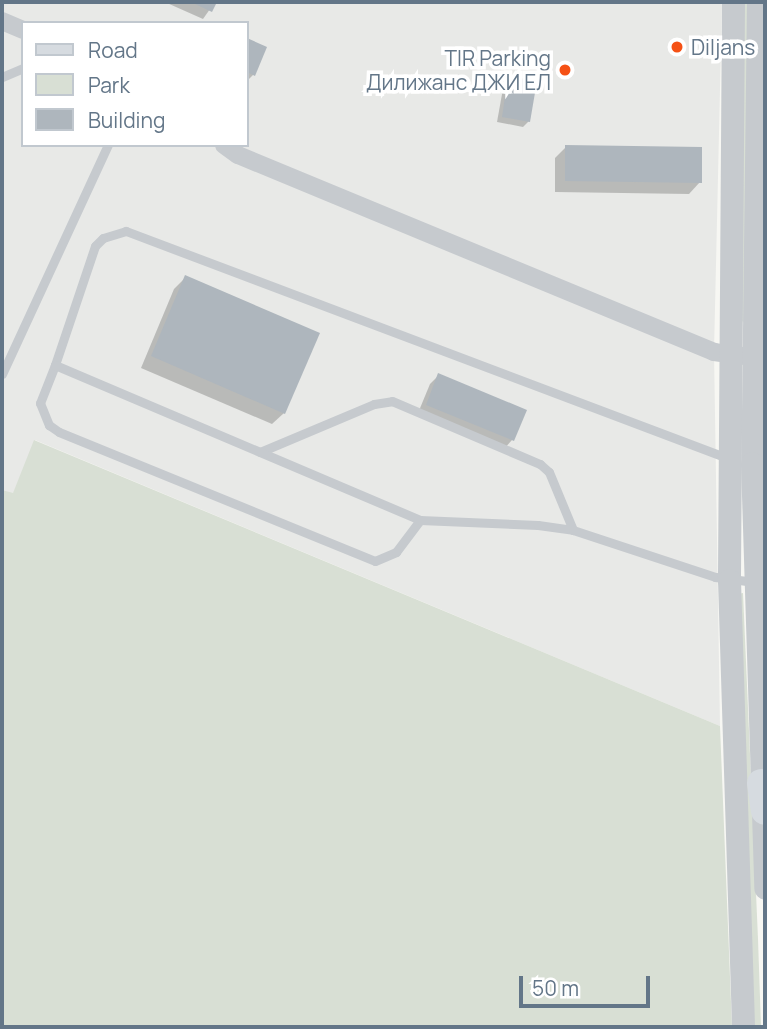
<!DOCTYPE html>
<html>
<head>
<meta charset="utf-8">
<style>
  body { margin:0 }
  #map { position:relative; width:767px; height:1029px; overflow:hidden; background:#f7f7f3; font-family:Manrope,sans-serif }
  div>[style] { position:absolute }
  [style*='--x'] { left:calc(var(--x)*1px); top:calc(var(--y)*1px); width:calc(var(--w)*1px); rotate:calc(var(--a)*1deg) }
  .built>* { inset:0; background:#e8e9e7 }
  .green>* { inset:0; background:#d8dfd4 }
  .shadow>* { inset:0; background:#0003 }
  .building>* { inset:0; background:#aeb6bd }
  .service>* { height:9px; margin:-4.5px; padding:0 4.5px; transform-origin:4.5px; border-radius:4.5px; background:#c6cace }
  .minor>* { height:18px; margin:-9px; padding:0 9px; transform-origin:9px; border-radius:9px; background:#c6cace }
  .tertiary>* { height:23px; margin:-11.5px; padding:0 11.5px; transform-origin:11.5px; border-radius:11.5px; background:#c6cace }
  .primary>* { height:28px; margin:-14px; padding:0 14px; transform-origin:14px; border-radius:14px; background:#d6dbe0 }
  .dots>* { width:19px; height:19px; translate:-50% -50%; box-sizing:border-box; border:4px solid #fff; border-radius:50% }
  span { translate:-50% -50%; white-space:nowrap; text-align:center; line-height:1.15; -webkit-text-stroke:7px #fff; paint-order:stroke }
  .poi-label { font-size:21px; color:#637688 }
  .left { translate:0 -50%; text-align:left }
  .right { translate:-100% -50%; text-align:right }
  .frame { position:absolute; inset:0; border:4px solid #637688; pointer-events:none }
  .legend { position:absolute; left:21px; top:21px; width:228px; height:126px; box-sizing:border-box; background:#fff; border:2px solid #c1c8cf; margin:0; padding:9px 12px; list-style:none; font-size:21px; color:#637688 }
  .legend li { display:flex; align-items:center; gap:14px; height:35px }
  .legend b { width:35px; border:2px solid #c1c8cf }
  .scale { position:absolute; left:519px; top:976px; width:131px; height:32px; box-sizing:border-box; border:4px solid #637688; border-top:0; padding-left:9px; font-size:21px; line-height:24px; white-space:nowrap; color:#637688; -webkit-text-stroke:5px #fff; paint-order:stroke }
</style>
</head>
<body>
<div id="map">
  <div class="built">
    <i style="clip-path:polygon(evenodd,2px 2px,722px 2px,714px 352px,720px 726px,35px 440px,13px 494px,2px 490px,2px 2px,23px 23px,247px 23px,247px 145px,23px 145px,23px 23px)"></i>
  </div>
  <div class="green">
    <i style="clip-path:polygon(742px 2px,750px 2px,744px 322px,741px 321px)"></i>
    <i style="clip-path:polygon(765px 154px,765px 613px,762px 363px)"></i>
    <i style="clip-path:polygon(34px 440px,720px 726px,732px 1027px,2px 1027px,2px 490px,13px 493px)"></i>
    <i style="clip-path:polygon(743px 593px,758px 939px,761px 1027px,752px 1027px,738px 594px)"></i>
  </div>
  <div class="shadow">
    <i style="clip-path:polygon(215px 2px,203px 19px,167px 3px,168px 2px)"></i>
    <i style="clip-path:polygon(247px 40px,265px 48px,253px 75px,247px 81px)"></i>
    <i style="clip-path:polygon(509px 78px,529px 121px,523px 127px,497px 122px,504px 83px)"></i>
    <i style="clip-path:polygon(566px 147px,700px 182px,689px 194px,555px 192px,555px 158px)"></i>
    <i style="clip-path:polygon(186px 277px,284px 413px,272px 424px,141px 368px,174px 289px)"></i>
    <i style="clip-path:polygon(439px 375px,524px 411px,512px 440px,504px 449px,418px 413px,430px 384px)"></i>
  </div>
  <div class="building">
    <i style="clip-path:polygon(191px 2px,217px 2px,212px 12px)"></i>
    <i style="clip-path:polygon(247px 38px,267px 47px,255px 76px,247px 72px)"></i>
    <i style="clip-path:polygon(508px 76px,537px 81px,530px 122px,502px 117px)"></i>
    <i style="clip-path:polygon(565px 145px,702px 147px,702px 183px,565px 181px)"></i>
    <i style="clip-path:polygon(185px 275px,320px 333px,285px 414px,151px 356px)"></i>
    <i style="clip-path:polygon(438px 373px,527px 410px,514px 441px,426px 405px)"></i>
  </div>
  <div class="service">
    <i style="--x:2;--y:77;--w:23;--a:-23"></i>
    <i style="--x:55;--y:365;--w:41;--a:111.5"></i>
    <i style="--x:40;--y:403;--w:24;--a:68"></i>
    <i style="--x:49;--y:425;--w:12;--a:35"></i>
    <i style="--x:59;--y:432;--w:341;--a:22.2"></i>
    <i style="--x:375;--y:561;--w:23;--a:-23"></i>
    <i style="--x:396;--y:552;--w:40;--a:-53"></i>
    <i style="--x:2;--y:374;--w:252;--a:-65.2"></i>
    <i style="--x:260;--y:452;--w:124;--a:-22.8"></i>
    <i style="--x:374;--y:404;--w:18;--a:-9"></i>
    <i style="--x:392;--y:401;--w:161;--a:23.1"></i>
    <i style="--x:540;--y:464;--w:12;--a:42"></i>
    <i style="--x:549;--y:472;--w:63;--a:67.5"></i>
    <i style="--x:730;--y:459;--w:646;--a:-159.32"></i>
    <i style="--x:126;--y:231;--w:24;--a:163"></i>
    <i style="--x:103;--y:238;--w:11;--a:135"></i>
    <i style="--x:95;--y:246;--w:126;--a:108.6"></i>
    <i style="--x:55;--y:365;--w:397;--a:23"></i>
    <i style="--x:420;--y:520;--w:118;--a:2.4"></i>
    <i style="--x:538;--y:525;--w:35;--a:8"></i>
    <i style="--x:573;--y:530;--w:150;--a:18.3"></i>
    <i style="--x:715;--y:577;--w:40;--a:7.1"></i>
  </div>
  <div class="minor">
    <i style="--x:2;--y:21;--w:23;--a:23"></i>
    <i style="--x:224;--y:145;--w:17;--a:36"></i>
    <i style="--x:238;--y:155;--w:515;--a:22.48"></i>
    <i style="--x:714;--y:352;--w:28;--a:8"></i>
  </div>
  <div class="tertiary">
    <i style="--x:733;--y:2;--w:578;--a:90.4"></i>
    <i style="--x:729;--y:580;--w:447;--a:88.2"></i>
    <i style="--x:758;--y:2;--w:461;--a:90.7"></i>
    <i style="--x:752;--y:463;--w:425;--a:88.2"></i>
  </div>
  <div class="primary">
    <i style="--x:761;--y:783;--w:28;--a:82"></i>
  </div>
  <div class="dots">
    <i style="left:677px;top:47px;background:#f55115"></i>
    <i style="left:565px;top:70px;background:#f55115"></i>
  </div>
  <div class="poi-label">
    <span class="left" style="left:691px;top:47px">Diljans</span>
    <span class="right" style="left:551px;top:70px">TIR Parking<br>Дилижанс ДЖИ ЕЛ</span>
  </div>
  <div class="frame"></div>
  <ul class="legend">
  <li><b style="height:9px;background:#d6dbe0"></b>Road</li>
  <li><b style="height:19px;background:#d8dfd4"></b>Park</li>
  <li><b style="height:19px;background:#aeb6bd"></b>Building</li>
  </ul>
  <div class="scale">50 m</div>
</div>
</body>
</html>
